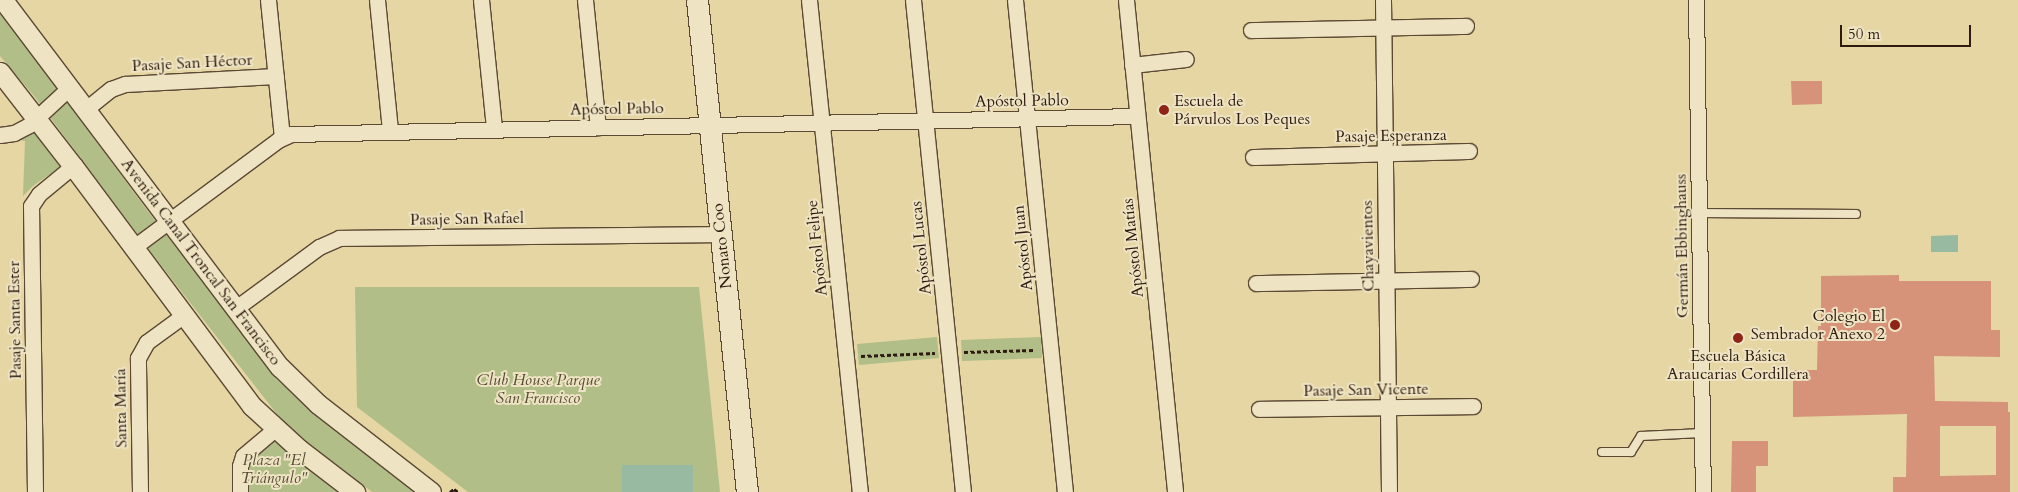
<!DOCTYPE html>
<html>
<head>
<meta charset="utf-8">
<style>
  body { margin:0 }
  #map { position:relative; width:2018px; height:492px; overflow:hidden; background:#e5d6a3; font-family:Cardo,serif }
  div>[style] { position:absolute }
  [style*='--x'] { left:calc(var(--x)*1px); top:calc(var(--y)*1px); width:calc(var(--w)*1px); rotate:calc(var(--a)*1deg) }
  .green>* { inset:0; background:#b1be88 }
  .water>* { inset:0; background:#97baa1 }
  .building>* { inset:0; background:#d7937a }
  .path>* { height:3px; margin-top:-1.5px; transform-origin:0; background:repeating-linear-gradient(90deg,#2e1a0f 0 4px,transparent 0 6.5px) }
  .roads { filter:drop-shadow(1px 0 #5c4934) drop-shadow(-1px 0 #5c4934) drop-shadow(0 1px #5c4934) drop-shadow(0 -1px #5c4934) }
  .service>* { height:8px; margin:-4px; padding:0 4px; transform-origin:4px; border-radius:4px; background:#eee4c3 }
  .minor>* { height:15px; margin:-7.5px; padding:0 7.5px; transform-origin:7.5px; border-radius:7.5px; background:#eee4c3 }
  .tertiary>* { height:19px; margin:-9.5px; padding:0 9.5px; transform-origin:9.5px; border-radius:9.5px; background:#eee4c3 }
  .secondary>* { height:21px; margin:-10.5px; padding:0 10.5px; transform-origin:10.5px; border-radius:10.5px; background:#eee4c3 }
  .dots>* { width:14px; height:14px; translate:-50% -50%; box-sizing:border-box; border:2px solid #eee4c3; border-radius:50% }
  span { translate:-50% -50%; white-space:nowrap; text-align:center; line-height:1.15; -webkit-text-stroke:4px #eee4c3; paint-order:stroke }
  .street-label { font-size:16px; color:#2e1a0f }
  .poi-label { font-size:16px; color:#2e1a0f }
  .left { translate:0 -50%; text-align:left }
  .right { translate:-100% -50%; text-align:right }
  .park-label { font-size:16px; color:#554b33; font-style:italic }
  .scale { position:absolute; left:1840px; top:25px; width:131px; height:22px; box-sizing:border-box; border:2px solid #2e1a0f; border-top:0; padding-left:6px; font-size:15px; line-height:18px; white-space:nowrap; color:#2e1a0f; -webkit-text-stroke:4px #eee4c3; paint-order:stroke }
</style>
</head>
<body>
<div id="map">
  <div class="green">
    <i style="clip-path:polygon(0 12px,147px 210px,247px 337px,277px 380px,414px 492px,372px 492px,287px 427px,160px 264px,34px 96px,0 56px)"></i>
    <i style="clip-path:polygon(32px 129px,60px 167px,33px 186px,23px 196px,25px 141px,16px 140px)"></i>
    <i style="clip-path:polygon(355px 287px,699px 287px,720px 492px,468px 492px,357px 407px)"></i>
    <i style="clip-path:polygon(937px 337px,939px 358px,859px 365px,857px 344px)"></i>
    <i style="clip-path:polygon(1041px 337px,1042px 358px,962px 361px,961px 340px)"></i>
    <i style="clip-path:polygon(274px 438px,342px 492px,244px 492px,244px 468px,252px 455px)"></i>
  </div>
  <div class="water">
    <i style="clip-path:polygon(1958px 235px,1958px 252px,1931px 252px,1931px 236px)"></i>
    <i style="clip-path:polygon(622px 465px,693px 465px,693px 492px,622px 492px)"></i>
  </div>
  <div class="building">
    <i style="clip-path:polygon(1791px 81px,1822px 81px,1822px 104px,1792px 105px)"></i>
    <i style="clip-path:polygon(evenodd,1899px 275px,1899px 281px,1991px 281px,1991px 330px,2000px 330px,2000px 357px,1934px 356px,1935px 401px,2008px 402px,2008px 412px,2010px 412px,2010px 492px,1893px 492px,1893px 477px,1906px 477px,1907px 414px,1793px 417px,1793px 370px,1817px 370px,1818px 326px,1821px 326px,1821px 276px,1899px 275px,1940px 426px,1996px 426px,1996px 475px,1940px 476px,1940px 426px)"></i>
    <i style="clip-path:polygon(1732px 441px,1768px 441px,1768px 466px,1756px 466px,1756px 492px,1731px 492px)"></i>
  </div>
  <div class="path">
    <i style="--x:964;--y:352;--w:71;--a:-1.6"></i>
    <i style="--x:861;--y:356;--w:74;--a:-2.3"></i>
    <i style="--x:450;--y:492;--w:5;--a:-37"></i>
    <i style="--x:454;--y:489;--w:5;--a:37"></i>
  </div>
  <div class="roads">
    <div class="service">
      <i style="--x:1699;--y:213;--w:157;--a:0.4"></i>
      <i style="--x:1602;--y:452;--w:29;--a:0"></i>
      <i style="--x:1631;--y:452;--w:19;--a:-58"></i>
      <i style="--x:1641;--y:436;--w:61;--a:-2.8"></i>
    </div>
    <div class="minor">
      <i style="--x:268;--y:0;--w:138;--a:84.2"></i>
      <i style="--x:377;--y:0;--w:132;--a:84.3"></i>
      <i style="--x:481;--y:0;--w:130;--a:84.2"></i>
      <i style="--x:585;--y:0;--w:128;--a:84.2"></i>
      <i style="--x:809;--y:0;--w:495;--a:84.1"></i>
      <i style="--x:913;--y:0;--w:495;--a:84.2"></i>
      <i style="--x:1015;--y:0;--w:495;--a:84.2"></i>
      <i style="--x:1126;--y:0;--w:494;--a:84.3"></i>
      <i style="--x:1383;--y:0;--w:492;--a:89.3"></i>
      <i style="--x:1696;--y:0;--w:492;--a:89.2"></i>
      <i style="--x:1251;--y:30;--w:215;--a:-1.1"></i>
      <i style="--x:1132;--y:65;--w:54;--a:-6.3"></i>
      <i style="--x:86;--y:109;--w:32;--a:-39"></i>
      <i style="--x:111;--y:89;--w:15;--a:-20"></i>
      <i style="--x:125;--y:84;--w:151;--a:-3"></i>
      <i style="--x:0;--y:135;--w:14;--a:-8"></i>
      <i style="--x:14;--y:133;--w:17;--a:-28"></i>
      <i style="--x:29;--y:125;--w:56;--a:-42.8"></i>
      <i style="--x:1253;--y:157;--w:216;--a:-1.6"></i>
      <i style="--x:134;--y:247;--w:179;--a:-36.6"></i>
      <i style="--x:278;--y:140;--w:14;--a:-25"></i>
      <i style="--x:291;--y:134;--w:846;--a:-1.22"></i>
      <i style="--x:1256;--y:283;--w:215;--a:-1.1"></i>
      <i style="--x:236;--y:308;--w:103;--a:-36.3"></i>
      <i style="--x:319;--y:247;--w:22;--a:-24"></i>
      <i style="--x:339;--y:238;--w:382;--a:-0.6"></i>
      <i style="--x:1259;--y:409;--w:214;--a:-0.8"></i>
      <i style="--x:35;--y:492;--w:286;--a:-90.8"></i>
      <i style="--x:31;--y:206;--w:14;--a:-56"></i>
      <i style="--x:39;--y:194;--w:44;--a:-39.5"></i>
      <i style="--x:140;--y:492;--w:134;--a:-90.9"></i>
      <i style="--x:138;--y:358;--w:18;--a:-61"></i>
      <i style="--x:147;--y:342;--w:46;--a:-36.1"></i>
      <i style="--x:240;--y:492;--w:26;--a:-90"></i>
      <i style="--x:240;--y:466;--w:10;--a:-73"></i>
      <i style="--x:243;--y:456;--w:42;--a:-40.2"></i>
    </div>
    <div class="tertiary">
      <i style="--x:3;--y:0;--w:460;--a:53"></i>
      <i style="--x:280;--y:367;--w:53;--a:44.2"></i>
      <i style="--x:318;--y:404;--w:143;--a:37.9"></i>
      <i style="--x:0;--y:72;--w:119;--a:52.2"></i>
      <i style="--x:73;--y:166;--w:299;--a:53.3"></i>
      <i style="--x:252;--y:406;--w:64;--a:42.5"></i>
      <i style="--x:299;--y:449;--w:71;--a:37.5"></i>
    </div>
    <div class="secondary">
      <i style="--x:697;--y:0;--w:495;--a:84.2"></i>
    </div>
  </div>
  <div class="dots">
    <i style="left:1164px;top:110px;background:#8f2418"></i>
    <i style="left:1895px;top:325px;background:#8f2418"></i>
    <i style="left:1738px;top:338px;background:#8f2418"></i>
  </div>
  <div class="street-label">
    <span style="left:192px;top:63px;rotate:-3deg">Pasaje San Héctor</span>
    <span style="left:1022px;top:101px;rotate:-1deg">Apóstol Pablo</span>
    <span style="left:617px;top:109px;rotate:-1deg">Apóstol Pablo</span>
    <span style="left:1391px;top:136px;rotate:-1deg">Pasaje Esperanza</span>
    <span style="left:467px;top:219px;rotate:-1deg">Pasaje San Rafael</span>
    <span style="left:722px;top:246px;rotate:-96deg">Nonato Coo</span>
    <span style="left:1368px;top:246px;rotate:-91deg">Chayavientos</span>
    <span style="left:1682px;top:246px;rotate:-91deg">Germán Ebbinghauss</span>
    <span style="left:817px;top:248px;rotate:-96deg">Apóstol Felipe</span>
    <span style="left:921px;top:248px;rotate:-96deg">Apóstol Lucas</span>
    <span style="left:1023px;top:248px;rotate:-96deg">Apóstol Juan</span>
    <span style="left:1133px;top:248px;rotate:-96deg">Apóstol Matías</span>
    <span style="left:201px;top:262px;rotate:53deg">Avenida Canal Troncal San Francisco</span>
    <span style="left:15px;top:320px;rotate:-91deg">Pasaje Santa Ester</span>
    <span style="left:1366px;top:390px;rotate:-1deg">Pasaje San Vicente</span>
    <span style="left:121px;top:408px;rotate:-91deg">Santa María</span>
  </div>
  <div class="poi-label">
    <span class="left" style="left:1174px;top:110px">Escuela de<br>Párvulos Los Peques</span>
    <span class="right" style="left:1885px;top:325px">Colegio El<br>Sembrador Anexo 2</span>
    <span style="left:1738px;top:365px">Escuela Básica<br>Araucarias Cordillera</span>
  </div>
  <div class="park-label">
    <span style="left:538px;top:389px">Club House Parque<br>San Francisco</span>
    <span style="left:274px;top:469px">Plaza "El<br>Triángulo"</span>
  </div>
  <div class="scale">50 m</div>
</div>
</body>
</html>
